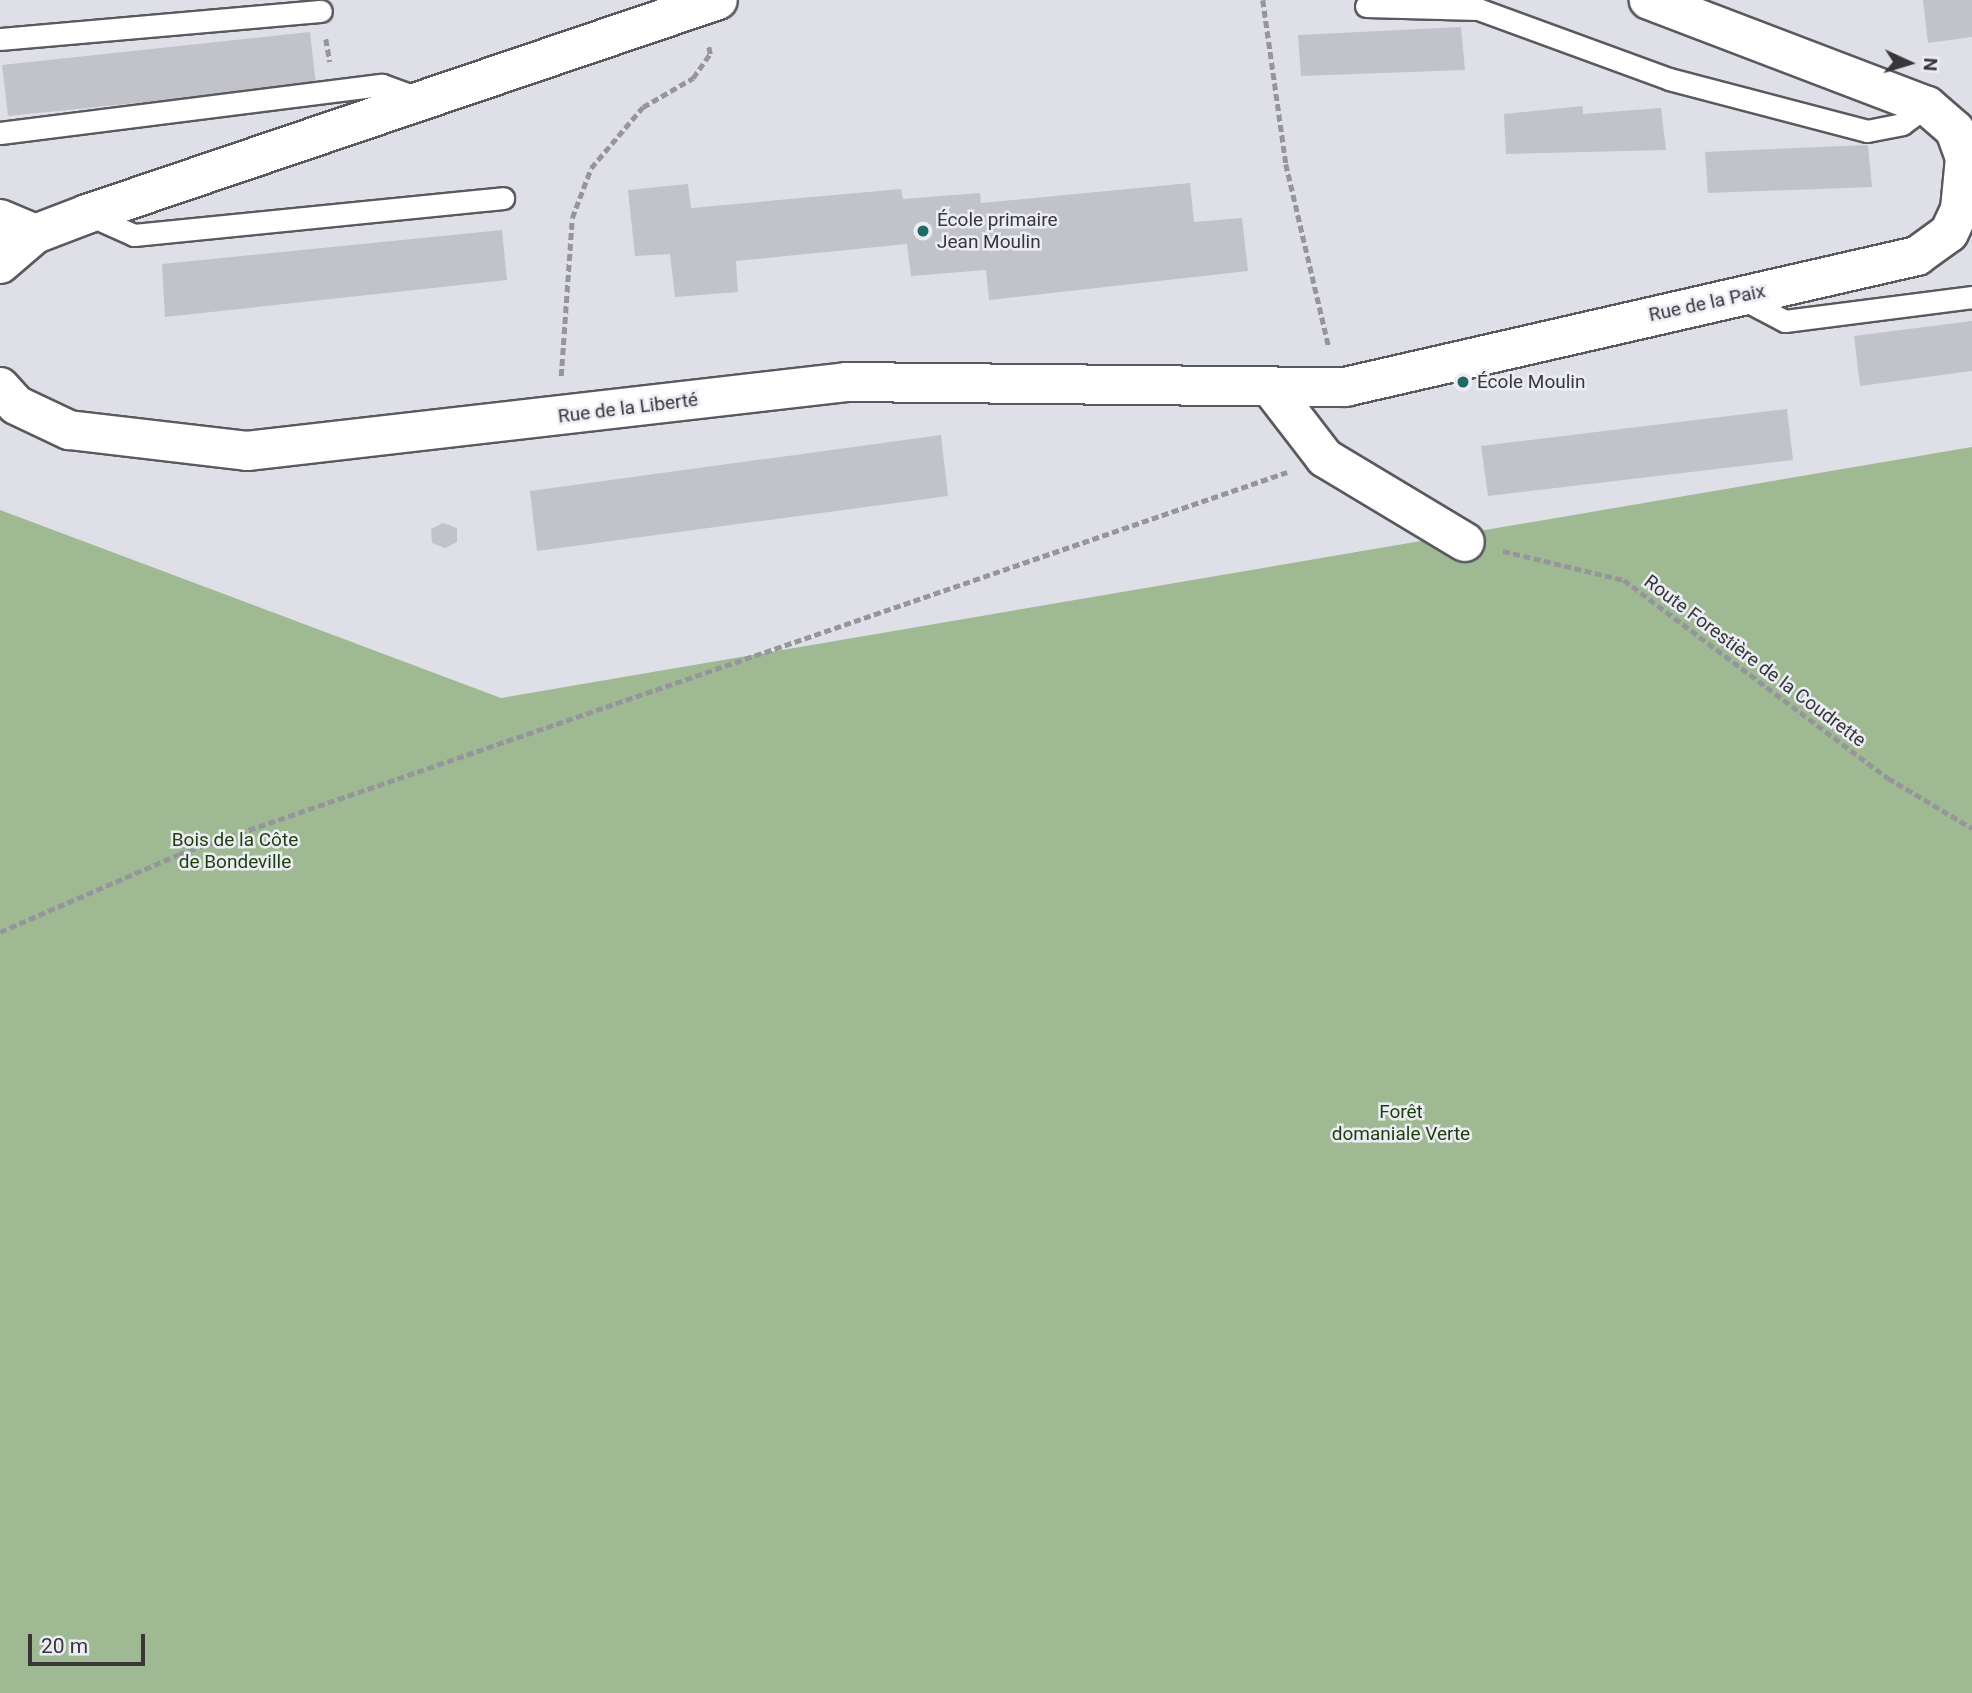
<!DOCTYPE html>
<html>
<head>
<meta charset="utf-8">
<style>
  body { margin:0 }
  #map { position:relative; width:1972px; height:1693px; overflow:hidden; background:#dfe0e7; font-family:Roboto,sans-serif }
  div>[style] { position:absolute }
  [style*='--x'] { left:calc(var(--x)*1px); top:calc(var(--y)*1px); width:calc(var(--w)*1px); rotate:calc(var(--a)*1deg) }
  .green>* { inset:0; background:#9fba93 }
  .building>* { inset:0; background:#c2c3c9 }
  .path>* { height:4.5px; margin-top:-2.25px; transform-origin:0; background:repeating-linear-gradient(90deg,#95959b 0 7px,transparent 0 10.5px) }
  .roads { filter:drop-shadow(2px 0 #59595f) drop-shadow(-2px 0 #59595f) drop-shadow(0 2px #59595f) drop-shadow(0 -2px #59595f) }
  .service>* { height:21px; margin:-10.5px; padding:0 10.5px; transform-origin:10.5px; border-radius:10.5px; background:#fff }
  .minor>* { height:38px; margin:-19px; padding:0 19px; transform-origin:19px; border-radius:19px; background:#fff }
  .dots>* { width:19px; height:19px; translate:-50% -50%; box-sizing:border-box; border:4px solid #ecedf4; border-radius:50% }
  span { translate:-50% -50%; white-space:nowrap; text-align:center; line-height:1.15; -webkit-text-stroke:5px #ecedf4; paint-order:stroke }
  .poi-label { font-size:19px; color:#37373a }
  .left { translate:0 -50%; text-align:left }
  .street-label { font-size:19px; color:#37373a }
  .park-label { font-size:19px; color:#1d3e08 }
  .north { position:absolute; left:1874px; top:28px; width:70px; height:70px; -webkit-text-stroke:5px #ecedf4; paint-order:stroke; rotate:94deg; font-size:19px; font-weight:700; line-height:28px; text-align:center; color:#37373a }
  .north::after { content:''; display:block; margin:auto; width:24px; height:32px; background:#37373a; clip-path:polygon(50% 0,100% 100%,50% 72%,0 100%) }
  .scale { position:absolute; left:28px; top:1634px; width:117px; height:32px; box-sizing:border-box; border:4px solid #37373a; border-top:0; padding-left:9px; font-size:21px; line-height:24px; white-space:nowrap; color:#37373a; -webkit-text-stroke:5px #ecedf4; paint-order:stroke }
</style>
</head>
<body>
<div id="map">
  <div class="green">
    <i style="clip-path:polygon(1972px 447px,1972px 1693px,0 1693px,0 510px,501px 698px)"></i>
  </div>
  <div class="building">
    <i style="clip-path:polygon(1923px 0,1972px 0,1972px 37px,1928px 43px)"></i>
    <i style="clip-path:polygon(1461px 27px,1465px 70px,1301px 76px,1298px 35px)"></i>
    <i style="clip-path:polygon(310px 32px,316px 85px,8px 116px,2px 65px)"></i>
    <i style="clip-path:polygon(1583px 106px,1583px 114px,1661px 108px,1666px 150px,1506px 154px,1504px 114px)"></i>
    <i style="clip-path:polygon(1868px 145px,1872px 187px,1708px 193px,1705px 152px)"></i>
    <i style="clip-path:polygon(1190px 183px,1194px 222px,1242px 218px,1248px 271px,989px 300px,986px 270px,911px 276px,907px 244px,736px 261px,738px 292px,675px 297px,670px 254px,635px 256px,628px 190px,688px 184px,691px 208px,901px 189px,903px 199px,980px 193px,981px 203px)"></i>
    <i style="clip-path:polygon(502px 230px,507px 280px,165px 317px,162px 264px)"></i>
    <i style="clip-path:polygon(1972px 321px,1972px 371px,1860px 386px,1854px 336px)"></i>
    <i style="clip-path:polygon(1787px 409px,1793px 460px,1488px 496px,1481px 446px)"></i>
    <i style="clip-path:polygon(941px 435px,948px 496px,537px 551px,530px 491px)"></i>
    <i style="clip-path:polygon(443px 523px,457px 528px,457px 542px,445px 548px,432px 543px,431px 529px)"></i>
  </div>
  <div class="path">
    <i style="--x:1263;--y:0;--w:166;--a:82"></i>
    <i style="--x:1286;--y:164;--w:188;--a:76.8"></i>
    <i style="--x:326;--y:39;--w:23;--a:80"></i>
    <i style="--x:561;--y:376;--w:158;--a:-86"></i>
    <i style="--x:572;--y:218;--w:53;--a:-69.2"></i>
    <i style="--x:591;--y:168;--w:80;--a:-49.6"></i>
    <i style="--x:643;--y:107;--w:58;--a:-30.1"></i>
    <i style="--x:693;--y:78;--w:29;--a:-55"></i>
    <i style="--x:710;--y:54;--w:10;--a:-101"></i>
    <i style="--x:1503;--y:551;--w:124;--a:13.5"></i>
    <i style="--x:1624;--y:580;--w:330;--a:36.9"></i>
    <i style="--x:1888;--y:778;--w:98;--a:30.8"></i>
    <i style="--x:0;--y:932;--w:195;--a:-23.5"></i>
    <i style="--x:179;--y:854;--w:1172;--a:-19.02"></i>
  </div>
  <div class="roads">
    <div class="service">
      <i style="--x:1366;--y:6;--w:112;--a:1.5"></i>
      <i style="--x:1478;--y:9;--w:203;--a:20.1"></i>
      <i style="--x:1669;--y:79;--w:205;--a:14.7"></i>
      <i style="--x:1867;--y:131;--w:36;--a:-11"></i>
      <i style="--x:1902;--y:124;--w:31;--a:-36"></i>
      <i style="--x:0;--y:39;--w:322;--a:-5"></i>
      <i style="--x:0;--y:133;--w:385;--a:-7.2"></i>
      <i style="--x:382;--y:85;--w:41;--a:19.7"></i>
      <i style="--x:89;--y:215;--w:49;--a:24"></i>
      <i style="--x:134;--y:235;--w:371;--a:-5.7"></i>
      <i style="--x:1739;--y:297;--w:52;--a:27.6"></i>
      <i style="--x:1785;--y:321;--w:189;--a:-7.3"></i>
    </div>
    <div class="minor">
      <i style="--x:0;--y:219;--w:38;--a:23"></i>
      <i style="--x:0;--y:264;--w:46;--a:-40.6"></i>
      <i style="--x:35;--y:234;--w:56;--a:-21"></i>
      <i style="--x:87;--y:214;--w:666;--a:-18.73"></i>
      <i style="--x:0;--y:387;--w:24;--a:48"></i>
      <i style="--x:16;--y:405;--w:59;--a:25.3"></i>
      <i style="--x:69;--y:430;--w:179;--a:6.7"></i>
      <i style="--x:247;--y:451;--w:603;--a:-6.57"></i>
      <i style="--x:846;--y:382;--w:499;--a:0.6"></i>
      <i style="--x:1345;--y:387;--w:587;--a:-12.9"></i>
      <i style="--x:1917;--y:256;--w:39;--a:-36"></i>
      <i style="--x:1949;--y:233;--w:26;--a:-65"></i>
      <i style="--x:1960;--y:209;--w:51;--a:-84.4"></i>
      <i style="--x:1965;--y:158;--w:30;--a:-110"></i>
      <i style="--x:1955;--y:130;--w:37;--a:-139"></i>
      <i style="--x:1927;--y:106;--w:298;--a:-159.1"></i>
      <i style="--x:1271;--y:388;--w:88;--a:52.4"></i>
      <i style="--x:1325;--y:458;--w:163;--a:31"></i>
    </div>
  </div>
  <div class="dots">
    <i style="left:923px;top:231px;background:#1f6a65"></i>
    <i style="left:1463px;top:382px;background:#1f6a65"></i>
  </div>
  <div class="poi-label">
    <span class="left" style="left:937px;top:231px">École primaire<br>Jean Moulin</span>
    <span class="left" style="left:1477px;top:382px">École Moulin</span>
  </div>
  <div class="street-label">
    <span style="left:1707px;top:303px;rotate:-12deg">Rue de la Paix</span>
    <span style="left:628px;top:408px;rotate:-7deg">Rue de la Liberté</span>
    <span style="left:1755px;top:661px;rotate:37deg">Route Forestière de la Coudrette</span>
  </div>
  <div class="park-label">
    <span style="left:235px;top:851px">Bois de la Côte<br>de Bondeville</span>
    <span style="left:1401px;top:1123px">Forêt<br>domaniale Verte</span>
  </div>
  <div class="north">N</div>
  <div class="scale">20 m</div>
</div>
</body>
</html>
